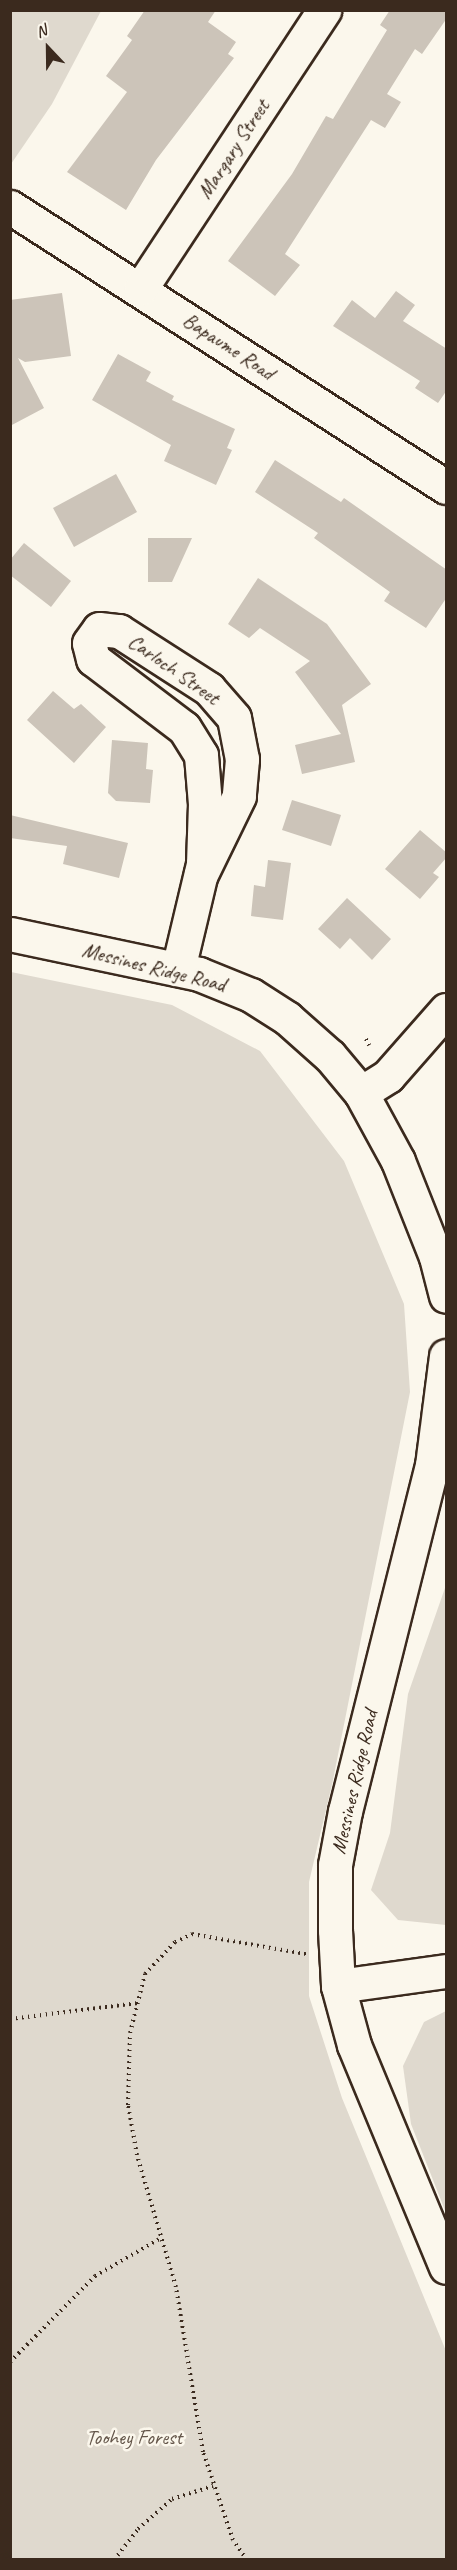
<!DOCTYPE html>
<html>
<head>
<meta charset="utf-8">
<style>
  body { margin:0 }
  #map { position:relative; width:457px; height:2570px; overflow:hidden; background:#fbf7ec; font-family:Caveat,sans-serif }
  div>[style] { position:absolute }
  [style*='--x'] { left:calc(var(--x)*1px); top:calc(var(--y)*1px); width:calc(var(--w)*1px); rotate:calc(var(--a)*1deg) }
  .green>* { inset:0; background:#dfd9ce }
  .building>* { inset:0; background:#ccc4b9 }
  .path>* { height:4px; margin-top:-2px; transform-origin:0; background:repeating-linear-gradient(90deg,#3b2a1e 0 1.5px,transparent 0 6px) }
  .roads { filter:drop-shadow(2px 0 #3b2a1e) drop-shadow(-2px 0 #3b2a1e) drop-shadow(0 2px #3b2a1e) drop-shadow(0 -2px #3b2a1e) }
  .minor>* { height:33px; margin:-16.5px; padding:0 16.5px; transform-origin:16.5px; border-radius:16.5px; background:#fbf7ec }
  span { translate:-50% -50%; white-space:nowrap; text-align:center; line-height:1.15; -webkit-text-stroke:5px #fbf7ec; paint-order:stroke }
  .street-label { font-size:21px; color:#3b2a1e }
  .park-label { font-size:21px; color:#64564a }
  .frame { position:absolute; inset:0; border:12px solid #3b2a1e; pointer-events:none }
  .north { position:absolute; left:18px; top:18px; width:60px; height:60px; -webkit-text-stroke:4px #fbf7ec; paint-order:stroke; rotate:338deg; font-size:16px; font-weight:700; line-height:24px; text-align:center; color:#3b2a1e }
  .north::after { content:''; display:block; margin:auto; width:21px; height:27px; background:#3b2a1e; clip-path:polygon(50% 0,100% 100%,50% 72%,0 100%) }
</style>
</head>
<body>
<div id="map">
  <div class="green">
    <i style="clip-path:polygon(11px 10px,101px 11px,52px 104px,11px 164px)"></i>
    <i style="clip-path:polygon(11px 972px,172px 1005px,260px 1051px,344px 1161px,404px 1304px,410px 1392px,333px 1780px,309px 1882px,309px 1996px,342px 2098px,446px 2351px,446px 2559px,11px 2559px)"></i>
    <i style="clip-path:polygon(446px 1585px,446px 1925px,398px 1920px,371px 1890px,390px 1833px,408px 1694px)"></i>
    <i style="clip-path:polygon(446px 2011px,446px 2213px,411px 2124px,403px 2066px,424px 2022px)"></i>
  </div>
  <div class="building">
    <i style="clip-path:polygon(145px 10px,216px 10px,208px 22px,236px 42px,228px 54px,234px 58px,156px 160px,126px 210px,67px 172px,127px 92px,106px 76px,132px 40px,127px 36px)"></i>
    <i style="clip-path:polygon(390px 10px,447px 10px,447px 18px,422px 54px,415px 49px,387px 94px,401px 102px,385px 128px,371px 120px,285px 254px,300px 265px,275px 296px,228px 261px,292px 174px,326px 116px,333px 119px,387px 30px,380px 25px)"></i>
    <i style="clip-path:polygon(396px 291px,415px 305px,403px 321px,447px 349px,447px 390px,438px 403px,415px 388px,420px 381px,333px 326px,352px 300px,375px 318px)"></i>
    <i style="clip-path:polygon(62px 293px,71px 356px,25px 362px,18px 358px,44px 408px,10px 426px,10px 300px)"></i>
    <i style="clip-path:polygon(118px 354px,151px 372px,146px 381px,174px 396px,172px 400px,235px 429px,227px 448px,232px 450px,216px 485px,164px 461px,171px 445px,92px 400px)"></i>
    <i style="clip-path:polygon(275px 460px,341px 502px,344px 498px,447px 570px,447px 597px,426px 628px,384px 601px,390px 592px,314px 538px,318px 533px,255px 492px)"></i>
    <i style="clip-path:polygon(116px 474px,137px 512px,74px 547px,53px 508px)"></i>
    <i style="clip-path:polygon(148px 538px,192px 538px,172px 582px,148px 582px)"></i>
    <i style="clip-path:polygon(24px 543px,71px 581px,51px 607px,10px 575px,10px 560px)"></i>
    <i style="clip-path:polygon(258px 578px,327px 624px,371px 684px,342px 705px,355px 762px,302px 774px,295px 745px,341px 734px,295px 672px,310px 661px,260px 628px,249px 638px,228px 624px)"></i>
    <i style="clip-path:polygon(53px 691px,74px 709px,81px 704px,106px 727px,74px 763px,27px 720px)"></i>
    <i style="clip-path:polygon(112px 740px,148px 743px,146px 769px,153px 770px,150px 803px,116px 801px,108px 793px)"></i>
    <i style="clip-path:polygon(292px 800px,341px 815px,331px 846px,282px 830px)"></i>
    <i style="clip-path:polygon(10px 815px,128px 843px,119px 878px,63px 864px,67px 846px,10px 838px)"></i>
    <i style="clip-path:polygon(420px 830px,447px 853px,447px 857px,433px 873px,439px 877px,420px 899px,385px 869px)"></i>
    <i style="clip-path:polygon(268px 860px,291px 863px,283px 920px,251px 916px,254px 885px,265px 887px)"></i>
    <i style="clip-path:polygon(347px 898px,391px 939px,372px 960px,350px 938px,340px 949px,318px 929px)"></i>
  </div>
  <div class="path">
    <i style="--x:366;--y:1039;--w:7;--a:63"></i>
    <i style="--x:10;--y:2019;--w:129;--a:-7.1"></i>
    <i style="--x:10;--y:2362;--w:121;--a:-45.3"></i>
    <i style="--x:95;--y:2276;--w:76;--a:-29.9"></i>
    <i style="--x:114;--y:2560;--w:39;--a:-52"></i>
    <i style="--x:138;--y:2529;--w:45;--a:-41.4"></i>
    <i style="--x:172;--y:2499;--w:43;--a:-17.6"></i>
    <i style="--x:247;--y:2560;--w:24;--a:-125"></i>
    <i style="--x:233;--y:2540;--w:93;--a:-108.8"></i>
    <i style="--x:203;--y:2452;--w:167;--a:-99.3"></i>
    <i style="--x:176;--y:2287;--w:138;--a:-106.5"></i>
    <i style="--x:137;--y:2155;--w:51;--a:-100.2"></i>
    <i style="--x:128;--y:2105;--w:72;--a:-88.4"></i>
    <i style="--x:130;--y:2033;--w:61;--a:-75.7"></i>
    <i style="--x:145;--y:1974;--w:44;--a:-46.8"></i>
    <i style="--x:175;--y:1942;--w:19;--a:-25"></i>
    <i style="--x:192;--y:1934;--w:116;--a:10"></i>
  </div>
  <div class="roads">
    <div class="minor">
      <i style="--x:10;--y:207;--w:518;--a:32.71"></i>
      <i style="--x:141;--y:288;--w:333;--a:-56.6"></i>
      <i style="--x:10;--y:934;--w:193;--a:11.9"></i>
      <i style="--x:199;--y:974;--w:56;--a:22"></i>
      <i style="--x:251;--y:995;--w:43;--a:32.6"></i>
      <i style="--x:287;--y:1018;--w:57;--a:41.5"></i>
      <i style="--x:330;--y:1056;--w:48;--a:50"></i>
      <i style="--x:361;--y:1093;--w:77;--a:61.4"></i>
      <i style="--x:398;--y:1161;--w:103;--a:68.4"></i>
      <i style="--x:436;--y:1257;--w:40;--a:75.6"></i>
      <i style="--x:178;--y:969;--w:108;--a:-76.6"></i>
      <i style="--x:203;--y:864;--w:60;--a:-88.1"></i>
      <i style="--x:205;--y:804;--w:49;--a:-94.7"></i>
      <i style="--x:201;--y:755;--w:32;--a:-122"></i>
      <i style="--x:184;--y:728;--w:114;--a:-142.8"></i>
      <i style="--x:93;--y:659;--w:16;--a:-104"></i>
      <i style="--x:89;--y:643;--w:17;--a:-54"></i>
      <i style="--x:99;--y:629;--w:20;--a:6"></i>
      <i style="--x:119;--y:631;--w:107;--a:32.8"></i>
      <i style="--x:209;--y:689;--w:38;--a:49"></i>
      <i style="--x:234;--y:718;--w:42;--a:79"></i>
      <i style="--x:242;--y:759;--w:37;--a:95"></i>
      <i style="--x:239;--y:796;--w:87;--a:116"></i>
      <i style="--x:361;--y:1093;--w:32;--a:-32"></i>
      <i style="--x:388;--y:1076;--w:88;--a:-48.7"></i>
      <i style="--x:446;--y:1356;--w:110;--a:97.3"></i>
      <i style="--x:432;--y:1465;--w:357;--a:104.1"></i>
      <i style="--x:345;--y:1811;--w:55;--a:100.5"></i>
      <i style="--x:335;--y:1865;--w:65;--a:90"></i>
      <i style="--x:335;--y:1930;--w:56;--a:86.9"></i>
      <i style="--x:338;--y:1986;--w:61;--a:74.8"></i>
      <i style="--x:354;--y:2045;--w:240;--a:67.5"></i>
      <i style="--x:338;--y:1986;--w:109;--a:-7.9"></i>
    </div>
  </div>
  <div class="street-label">
    <span style="left:233px;top:149px;rotate:-57deg">Margary Street</span>
    <span style="left:229px;top:346px;rotate:33deg">Bapaume Road</span>
    <span style="left:174px;top:669px;rotate:35deg">Carloch Street</span>
    <span style="left:154px;top:967px;rotate:14deg">Messines Ridge Road</span>
    <span style="left:354px;top:1782px;rotate:-77deg">Messines Ridge Road</span>
  </div>
  <div class="park-label">
    <span style="left:134px;top:2437px">Toohey Forest</span>
  </div>
  <div class="frame"></div>
  <div class="north">N</div>
</div>
</body>
</html>
